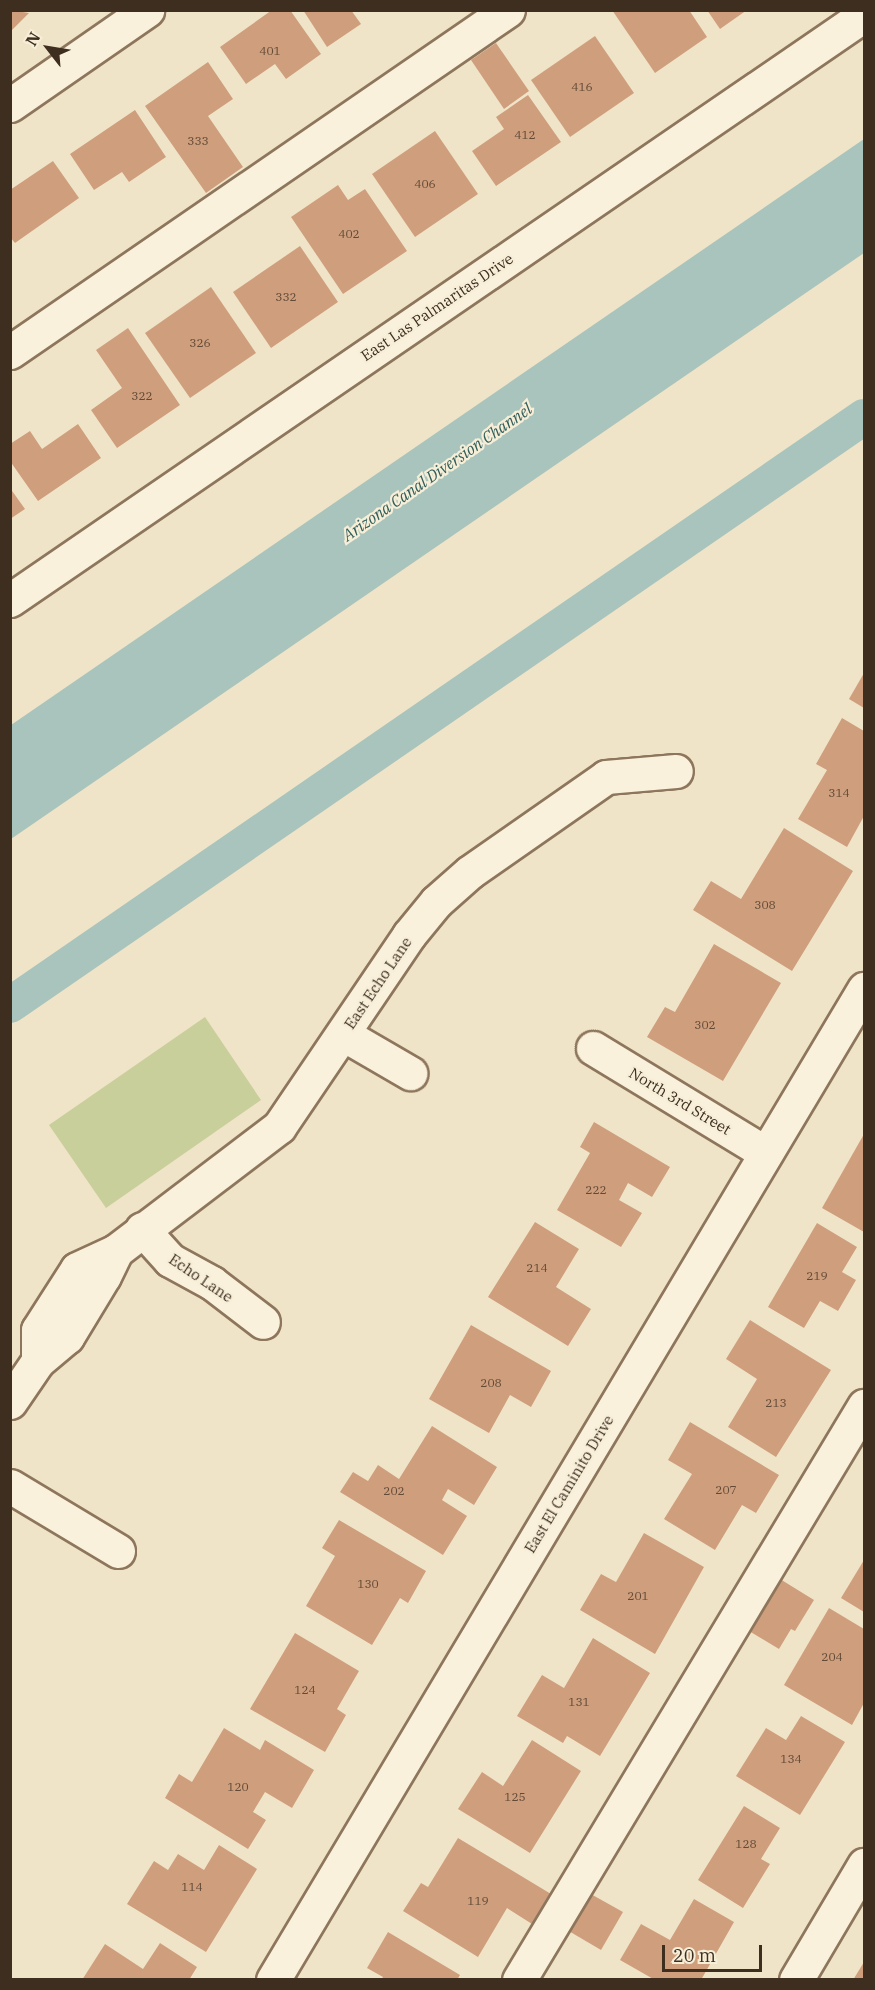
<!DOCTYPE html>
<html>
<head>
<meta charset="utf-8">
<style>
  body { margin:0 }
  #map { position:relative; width:875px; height:1990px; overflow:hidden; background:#f0e4c8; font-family:"IBM Plex Serif",serif }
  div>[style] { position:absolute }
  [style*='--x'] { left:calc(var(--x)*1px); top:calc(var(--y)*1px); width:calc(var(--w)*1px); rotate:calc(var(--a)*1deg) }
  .green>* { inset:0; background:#c9cf9b }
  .water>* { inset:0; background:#a9c4bc }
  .canal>* { height:36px; margin:-18px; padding:0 18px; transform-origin:18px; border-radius:18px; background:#a9c4bc }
  .building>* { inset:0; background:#cf9f7d }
  .roads { filter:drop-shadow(2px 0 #8d765c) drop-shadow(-2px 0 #8d765c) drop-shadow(0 2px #8d765c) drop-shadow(0 -2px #8d765c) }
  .minor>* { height:33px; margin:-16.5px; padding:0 16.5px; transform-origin:16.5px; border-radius:16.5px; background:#faf1dc }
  span { translate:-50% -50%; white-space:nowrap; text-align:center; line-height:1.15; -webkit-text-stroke:4.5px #f7eed8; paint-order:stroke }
  .number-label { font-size:12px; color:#624a37 }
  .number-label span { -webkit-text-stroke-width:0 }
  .street-label { font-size:15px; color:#3d2e20 }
  .water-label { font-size:16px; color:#2f5d5a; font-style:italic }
  .frame { position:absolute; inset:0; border:12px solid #3d2e20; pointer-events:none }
  .north { position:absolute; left:18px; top:18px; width:60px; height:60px; -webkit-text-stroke:4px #f7eed8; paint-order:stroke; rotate:301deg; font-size:16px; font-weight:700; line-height:24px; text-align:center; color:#3d2e20 }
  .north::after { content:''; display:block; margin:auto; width:21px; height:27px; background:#3d2e20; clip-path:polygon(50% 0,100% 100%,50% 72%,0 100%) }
  .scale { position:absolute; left:662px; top:1945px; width:100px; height:27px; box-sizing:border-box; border:3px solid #3d2e20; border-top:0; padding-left:8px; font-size:18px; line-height:21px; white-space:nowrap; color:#3d2e20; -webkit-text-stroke:4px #f7eed8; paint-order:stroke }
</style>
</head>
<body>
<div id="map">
  <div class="green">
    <i style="clip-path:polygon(205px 1017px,261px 1100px,106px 1208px,49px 1125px)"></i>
  </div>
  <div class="water">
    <i style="clip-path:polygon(864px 139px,864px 253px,11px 839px,11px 725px)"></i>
  </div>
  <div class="canal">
    <i style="--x:10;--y:1005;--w:1037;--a:-34.55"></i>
  </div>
  <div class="building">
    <i style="clip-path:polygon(10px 10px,29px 13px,10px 32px)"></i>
    <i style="clip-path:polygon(272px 10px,290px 10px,321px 54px,286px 79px,275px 64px,246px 84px,220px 47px)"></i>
    <i style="clip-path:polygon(303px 10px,351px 10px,361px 24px,327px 47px)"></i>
    <i style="clip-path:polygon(612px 10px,689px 10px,707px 37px,655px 73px)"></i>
    <i style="clip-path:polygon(707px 10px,747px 10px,720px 29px)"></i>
    <i style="clip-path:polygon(595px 36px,634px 93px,570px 137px,531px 80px)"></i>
    <i style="clip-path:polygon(496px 43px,529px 91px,504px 109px,471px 60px)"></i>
    <i style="clip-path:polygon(208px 62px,233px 99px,208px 116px,243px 167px,206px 193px,145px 106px)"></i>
    <i style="clip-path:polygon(528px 95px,561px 142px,496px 186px,472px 151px,504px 129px,496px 117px)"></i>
    <i style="clip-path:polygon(135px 110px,166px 157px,129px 182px,122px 172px,94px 190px,70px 154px)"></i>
    <i style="clip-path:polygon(435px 131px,478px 194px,415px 237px,372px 174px)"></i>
    <i style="clip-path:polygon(53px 161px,79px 198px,15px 243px,10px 237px,10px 190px)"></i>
    <i style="clip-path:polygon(338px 185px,348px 200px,365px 189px,407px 251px,343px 294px,291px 217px)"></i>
    <i style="clip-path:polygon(300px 246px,338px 302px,271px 348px,233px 292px)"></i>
    <i style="clip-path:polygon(211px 287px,256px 353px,190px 398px,145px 333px)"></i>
    <i style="clip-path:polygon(128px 328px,180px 405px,117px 448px,91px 410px,122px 388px,96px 350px)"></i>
    <i style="clip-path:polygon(78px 424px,101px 458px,38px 501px,10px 461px,10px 444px,30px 431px,42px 449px)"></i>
    <i style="clip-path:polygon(10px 488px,25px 509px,10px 519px)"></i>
    <i style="clip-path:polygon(864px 673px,864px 708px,849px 699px)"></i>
    <i style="clip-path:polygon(842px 718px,864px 731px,864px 816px,847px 847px,798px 819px,827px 770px,816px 764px)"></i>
    <i style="clip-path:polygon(784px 828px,853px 871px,792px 971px,693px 910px,711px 881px,741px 899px)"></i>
    <i style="clip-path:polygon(714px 944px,781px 983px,723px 1081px,647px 1037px,665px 1007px,675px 1012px)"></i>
    <i style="clip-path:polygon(594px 1122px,670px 1167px,652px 1197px,628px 1183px,619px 1200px,642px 1213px,621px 1247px,557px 1210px,590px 1153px,580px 1147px)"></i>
    <i style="clip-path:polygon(864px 1134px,864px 1232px,822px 1208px)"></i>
    <i style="clip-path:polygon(535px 1222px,579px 1249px,556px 1287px,591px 1309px,568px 1346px,488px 1297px)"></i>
    <i style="clip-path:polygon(817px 1223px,857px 1247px,842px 1272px,856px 1280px,838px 1311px,820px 1301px,804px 1328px,768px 1307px)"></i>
    <i style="clip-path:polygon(750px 1320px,831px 1370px,776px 1457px,728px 1427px,757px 1379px,726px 1359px)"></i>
    <i style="clip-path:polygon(471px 1325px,551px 1371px,531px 1407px,510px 1395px,489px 1433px,429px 1399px)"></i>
    <i style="clip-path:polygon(690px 1422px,779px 1475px,756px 1513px,742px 1505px,715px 1550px,664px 1519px,692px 1474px,668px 1460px)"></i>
    <i style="clip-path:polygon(432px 1426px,497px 1467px,474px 1505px,448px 1489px,442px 1500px,467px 1516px,443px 1555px,340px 1492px,353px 1472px,368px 1481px,378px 1465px,399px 1479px)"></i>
    <i style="clip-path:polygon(339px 1520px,426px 1571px,408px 1603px,400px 1598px,372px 1645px,306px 1606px,335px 1556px,322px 1548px)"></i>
    <i style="clip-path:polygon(644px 1533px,704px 1567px,655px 1654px,580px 1610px,601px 1574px,616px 1582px)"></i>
    <i style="clip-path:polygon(864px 1560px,864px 1612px,841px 1598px)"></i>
    <i style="clip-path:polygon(780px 1579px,814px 1600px,795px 1631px,791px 1629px,779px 1649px,749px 1631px)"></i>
    <i style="clip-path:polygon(829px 1608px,864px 1629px,864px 1703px,852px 1725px,784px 1685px)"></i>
    <i style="clip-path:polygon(295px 1633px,359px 1671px,337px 1709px,346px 1715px,325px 1752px,250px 1709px)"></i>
    <i style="clip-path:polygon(593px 1638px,650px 1673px,600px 1756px,567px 1736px,563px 1743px,517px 1716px,542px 1675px,564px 1688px)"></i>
    <i style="clip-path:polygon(801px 1716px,845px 1742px,800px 1815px,736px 1776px,766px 1728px,786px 1740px)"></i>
    <i style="clip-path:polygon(224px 1728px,260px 1750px,265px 1740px,314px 1770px,292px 1808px,265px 1792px,253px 1812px,266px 1820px,248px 1849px,165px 1798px,179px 1774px,192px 1782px)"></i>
    <i style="clip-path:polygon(532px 1740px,581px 1771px,530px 1853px,458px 1809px,482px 1772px,503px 1786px)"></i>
    <i style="clip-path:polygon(744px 1806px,780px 1828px,761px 1859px,770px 1864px,743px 1908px,698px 1880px)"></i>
    <i style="clip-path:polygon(458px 1838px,551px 1894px,532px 1924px,507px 1908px,478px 1957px,403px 1911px,421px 1883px,428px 1887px)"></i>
    <i style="clip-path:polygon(219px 1845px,257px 1869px,206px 1952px,127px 1904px,154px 1861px,168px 1870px,178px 1854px,204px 1870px)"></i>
    <i style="clip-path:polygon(589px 1893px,623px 1912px,601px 1950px,567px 1930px)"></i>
    <i style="clip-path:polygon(694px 1899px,734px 1922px,701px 1980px,655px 1980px,620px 1960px,641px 1924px,670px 1940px)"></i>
    <i style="clip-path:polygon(388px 1932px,460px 1975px,457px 1980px,381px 1980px,383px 1977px,367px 1968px)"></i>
    <i style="clip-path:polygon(160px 1943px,197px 1967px,189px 1980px,82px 1980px,105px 1944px,143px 1969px)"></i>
    <i style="clip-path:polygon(864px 1962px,864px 1980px,853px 1980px)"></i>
  </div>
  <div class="roads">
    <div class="minor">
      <i style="--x:10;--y:105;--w:167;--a:-34.7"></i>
      <i style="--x:10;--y:352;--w:604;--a:-34.48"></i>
      <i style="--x:10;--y:600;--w:1035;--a:-34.41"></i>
      <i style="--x:343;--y:1034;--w:78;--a:30.2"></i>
      <i style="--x:593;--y:1048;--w:202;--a:31.3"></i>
      <i style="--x:142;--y:1229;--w:42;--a:47.9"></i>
      <i style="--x:170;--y:1260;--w:48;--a:28.7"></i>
      <i style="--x:212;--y:1283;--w:64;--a:37.4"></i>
      <i style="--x:38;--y:1361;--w:31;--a:-90"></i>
      <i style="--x:38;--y:1330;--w:72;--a:-57.4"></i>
      <i style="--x:77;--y:1269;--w:43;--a:-24.8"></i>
      <i style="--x:116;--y:1251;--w:205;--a:-37.3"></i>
      <i style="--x:279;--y:1127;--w:232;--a:-55.9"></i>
      <i style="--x:409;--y:935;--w:43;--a:-50.7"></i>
      <i style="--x:436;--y:902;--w:45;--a:-41.4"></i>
      <i style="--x:470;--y:872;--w:166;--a:-34.9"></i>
      <i style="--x:606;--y:777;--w:70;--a:-4.9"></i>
      <i style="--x:10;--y:1402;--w:50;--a:-55.7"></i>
      <i style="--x:38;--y:1361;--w:38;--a:-40"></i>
      <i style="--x:67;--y:1337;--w:71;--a:-58.8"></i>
      <i style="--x:104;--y:1276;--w:28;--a:-64"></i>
      <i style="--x:10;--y:1486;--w:126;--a:31"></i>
      <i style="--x:273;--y:1980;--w:1154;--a:-59.19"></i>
      <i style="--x:519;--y:1980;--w:670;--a:-58.99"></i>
      <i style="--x:796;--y:1980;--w:134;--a:-59.4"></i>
    </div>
  </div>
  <div class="number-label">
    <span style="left:270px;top:51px">401</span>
    <span style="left:582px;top:87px">416</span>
    <span style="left:525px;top:135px">412</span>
    <span style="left:198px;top:141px">333</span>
    <span style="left:425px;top:184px">406</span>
    <span style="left:349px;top:234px">402</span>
    <span style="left:286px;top:297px">332</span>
    <span style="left:200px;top:343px">326</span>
    <span style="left:142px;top:396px">322</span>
    <span style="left:839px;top:793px">314</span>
    <span style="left:765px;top:905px">308</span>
    <span style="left:705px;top:1025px">302</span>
    <span style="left:596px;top:1190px">222</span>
    <span style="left:537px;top:1268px">214</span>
    <span style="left:817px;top:1276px">219</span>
    <span style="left:491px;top:1383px">208</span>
    <span style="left:776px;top:1403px">213</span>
    <span style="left:726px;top:1490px">207</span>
    <span style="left:394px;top:1491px">202</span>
    <span style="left:368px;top:1584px">130</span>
    <span style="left:638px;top:1596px">201</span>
    <span style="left:832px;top:1657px">204</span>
    <span style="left:305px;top:1690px">124</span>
    <span style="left:579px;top:1702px">131</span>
    <span style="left:791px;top:1759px">134</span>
    <span style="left:238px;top:1787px">120</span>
    <span style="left:515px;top:1797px">125</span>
    <span style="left:746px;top:1844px">128</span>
    <span style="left:192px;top:1887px">114</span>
    <span style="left:478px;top:1901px">119</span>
  </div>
  <div class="street-label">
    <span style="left:437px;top:307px;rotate:-34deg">East Las Palmaritas Drive</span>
    <span style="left:378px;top:983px;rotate:-56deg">East Echo Lane</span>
    <span style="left:680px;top:1101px;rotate:31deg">North 3rd Street</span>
    <span style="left:201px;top:1278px;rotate:34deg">Echo Lane</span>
    <span style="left:569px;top:1484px;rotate:-59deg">East El Caminito Drive</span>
  </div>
  <div class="water-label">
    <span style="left:437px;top:472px;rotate:-35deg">Arizona Canal Diversion Channel</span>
  </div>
  <div class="frame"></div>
  <div class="north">N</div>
  <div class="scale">20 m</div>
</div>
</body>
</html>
